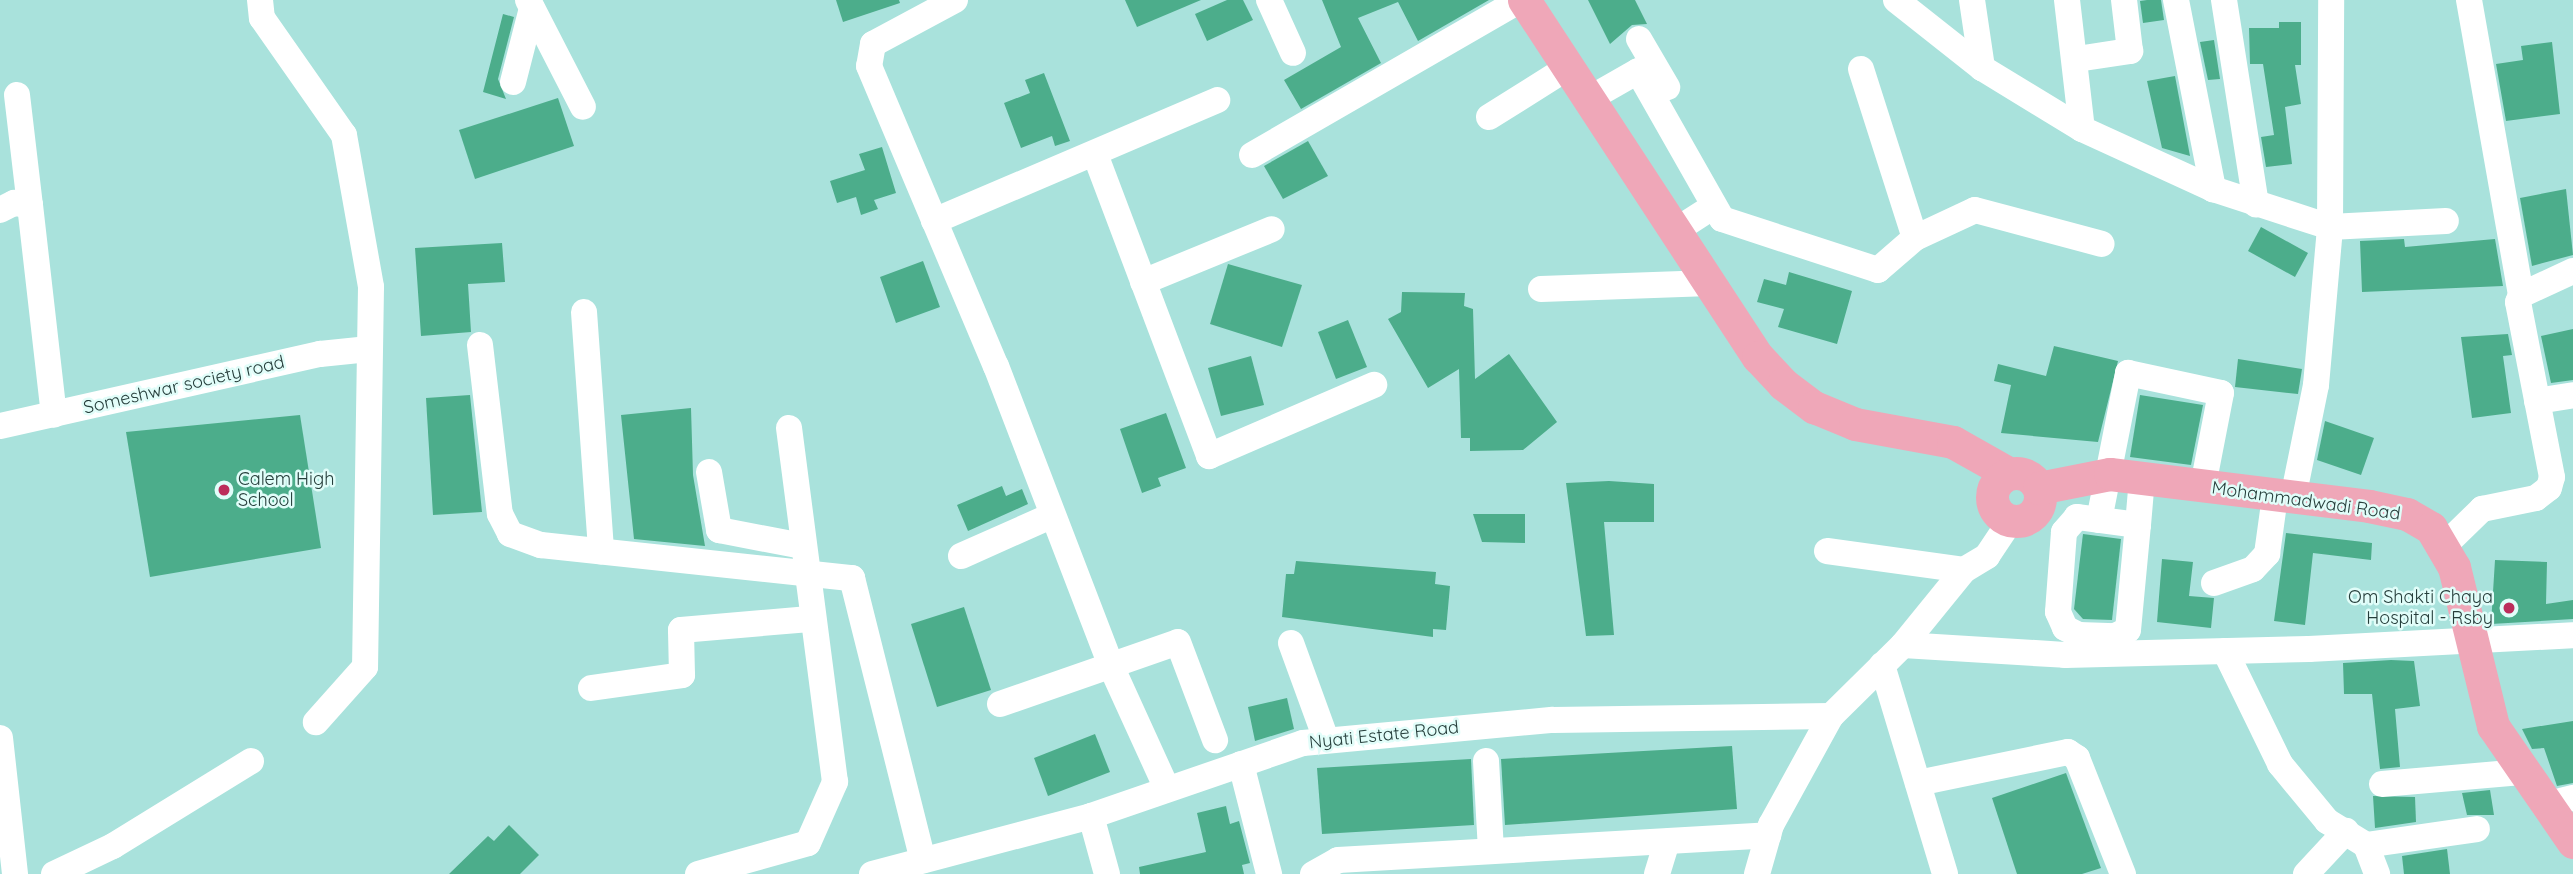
<!DOCTYPE html>
<html>
<head>
<meta charset="utf-8">
<style>
  body { margin:0 }
  #map { position:relative; width:2573px; height:874px; overflow:hidden; background:#a9e2dc; font-family:Quicksand,sans-serif }
  div>[style] { position:absolute }
  [style*='--x'] { left:calc(var(--x)*1px); top:calc(var(--y)*1px); width:calc(var(--w)*1px); rotate:calc(var(--a)*1deg) }
  .building>* { inset:0; background:#4cad8b }
  .minor>* { height:26px; margin:-13px; padding:0 13px; transform-origin:13px; border-radius:13px; background:#fff }
  .major>* { height:33px; margin:-16.5px; padding:0 16.5px; transform-origin:16.5px; border-radius:16.5px; background:#efa7b8 }
  .major>.ring { margin:-16.5px; padding:0; box-sizing:content-box; background:none; border:33px solid #efa7b8; border-radius:50% }
  .dots>* { width:19px; height:19px; translate:-50% -50%; box-sizing:border-box; border:4px solid #e1fdf9; border-radius:50% }
  span { translate:-50% -50%; white-space:nowrap; text-align:center; line-height:1.15; -webkit-text-stroke:5px #e1fdf9; paint-order:stroke }
  .street-label { font-size:18px; color:#263e3b }
  .poi-label { font-size:18px; color:#263e3b }
  .left { translate:0 -50%; text-align:left }
  .right { translate:-100% -50%; text-align:right }
</style>
</head>
<body>
<div id="map">
  <div class="building">
    <i style="clip-path:polygon(836px 0,899px 0,900px 3px,843px 22px)"></i>
    <i style="clip-path:polygon(1125px 0,1201px 0,1137px 27px)"></i>
    <i style="clip-path:polygon(1227px 0,1243px 0,1253px 20px,1207px 41px,1195px 14px)"></i>
    <i style="clip-path:polygon(1322px 0,1489px 0,1418px 41px,1398px 2px,1358px 18px,1381px 63px,1301px 109px,1284px 80px,1341px 47px)"></i>
    <i style="clip-path:polygon(1588px 0,1635px 0,1647px 24px,1632px 25px,1610px 44px)"></i>
    <i style="clip-path:polygon(2147px 0,2161px 0,2164px 20px,2143px 23px,2140px 1px)"></i>
    <i style="clip-path:polygon(503px 14px,514px 17px,498px 79px,506px 99px,483px 92px)"></i>
    <i style="clip-path:polygon(2279px 22px,2301px 22px,2301px 65px,2295px 65px,2301px 104px,2285px 107px,2292px 164px,2266px 167px,2261px 137px,2274px 135px,2263px 64px,2250px 64px,2249px 28px,2279px 28px)"></i>
    <i style="clip-path:polygon(2214px 40px,2220px 79px,2208px 80px,2200px 42px)"></i>
    <i style="clip-path:polygon(2552px 42px,2560px 114px,2506px 121px,2496px 64px,2523px 60px,2521px 46px)"></i>
    <i style="clip-path:polygon(1044px 73px,1070px 141px,1055px 146px,1052px 136px,1021px 148px,1004px 103px,1030px 93px,1025px 80px)"></i>
    <i style="clip-path:polygon(2175px 76px,2190px 156px,2162px 148px,2147px 81px)"></i>
    <i style="clip-path:polygon(558px 98px,574px 146px,475px 179px,459px 130px)"></i>
    <i style="clip-path:polygon(1308px 141px,1328px 176px,1283px 199px,1264px 166px)"></i>
    <i style="clip-path:polygon(882px 147px,896px 193px,874px 200px,878px 209px,861px 215px,856px 197px,837px 203px,830px 181px,865px 170px,859px 154px)"></i>
    <i style="clip-path:polygon(2566px 189px,2573px 255px,2532px 266px,2520px 198px)"></i>
    <i style="clip-path:polygon(2261px 227px,2308px 253px,2295px 277px,2248px 251px)"></i>
    <i style="clip-path:polygon(2404px 239px,2405px 247px,2495px 239px,2503px 286px,2362px 292px,2360px 241px)"></i>
    <i style="clip-path:polygon(502px 243px,505px 282px,468px 284px,471px 332px,421px 336px,415px 248px)"></i>
    <i style="clip-path:polygon(923px 261px,940px 307px,896px 323px,880px 277px)"></i>
    <i style="clip-path:polygon(1228px 264px,1302px 285px,1282px 347px,1210px 324px)"></i>
    <i style="clip-path:polygon(1789px 272px,1852px 291px,1837px 344px,1778px 327px,1784px 309px,1757px 302px,1764px 279px,1786px 285px)"></i>
    <i style="clip-path:polygon(1402px 292px,1465px 293px,1464px 306px,1473px 309px,1475px 379px,1509px 354px,1557px 422px,1523px 450px,1470px 451px,1470px 438px,1461px 438px,1459px 369px,1428px 388px,1388px 319px,1401px 312px)"></i>
    <i style="clip-path:polygon(1348px 320px,1367px 367px,1336px 379px,1318px 332px)"></i>
    <i style="clip-path:polygon(2573px 329px,2573px 380px,2551px 383px,2541px 336px)"></i>
    <i style="clip-path:polygon(2508px 334px,2512px 355px,2503px 356px,2511px 413px,2472px 418px,2461px 337px)"></i>
    <i style="clip-path:polygon(2054px 346px,2118px 361px,2098px 442px,2001px 433px,2011px 385px,1994px 381px,1998px 364px,2046px 376px)"></i>
    <i style="clip-path:polygon(1251px 356px,1264px 405px,1221px 416px,1208px 368px)"></i>
    <i style="clip-path:polygon(2238px 359px,2302px 369px,2298px 394px,2235px 387px)"></i>
    <i style="clip-path:polygon(470px 395px,482px 512px,433px 515px,426px 398px)"></i>
    <i style="clip-path:polygon(2140px 395px,2203px 405px,2191px 465px,2130px 457px)"></i>
    <i style="clip-path:polygon(691px 408px,693px 475px,705px 546px,634px 539px,621px 415px)"></i>
    <i style="clip-path:polygon(1166px 413px,1186px 468px,1158px 478px,1161px 486px,1142px 493px,1120px 429px)"></i>
    <i style="clip-path:polygon(300px 415px,321px 548px,150px 577px,126px 432px)"></i>
    <i style="clip-path:polygon(2325px 421px,2374px 438px,2361px 475px,2317px 460px)"></i>
    <i style="clip-path:polygon(1609px 481px,1654px 484px,1654px 522px,1604px 522px,1614px 635px,1586px 636px,1566px 483px)"></i>
    <i style="clip-path:polygon(1002px 486px,1006px 496px,1022px 489px,1028px 504px,968px 531px,957px 505px)"></i>
    <i style="clip-path:polygon(1473px 514px,1525px 514px,1525px 543px,1482px 542px)"></i>
    <i style="clip-path:polygon(2286px 533px,2372px 543px,2371px 560px,2313px 553px,2305px 625px,2274px 621px)"></i>
    <i style="clip-path:polygon(2083px 534px,2121px 539px,2112px 620px,2083px 619px,2074px 609px)"></i>
    <i style="clip-path:polygon(2162px 559px,2193px 562px,2189px 596px,2214px 598px,2211px 628px,2157px 622px)"></i>
    <i style="clip-path:polygon(2495px 560px,2547px 562px,2546px 604px,2573px 600px,2573px 619px,2491px 624px)"></i>
    <i style="clip-path:polygon(1296px 561px,1436px 572px,1435px 584px,1450px 586px,1446px 630px,1433px 629px,1433px 637px,1282px 617px,1286px 574px,1294px 574px)"></i>
    <i style="clip-path:polygon(964px 607px,991px 690px,937px 707px,911px 624px)"></i>
    <i style="clip-path:polygon(2391px 660px,2414px 661px,2420px 706px,2395px 709px,2400px 767px,2380px 769px,2372px 694px,2344px 694px,2343px 663px)"></i>
    <i style="clip-path:polygon(1287px 698px,1294px 729px,1255px 741px,1248px 707px)"></i>
    <i style="clip-path:polygon(2573px 721px,2573px 783px,2557px 786px,2544px 748px,2532px 749px,2522px 729px)"></i>
    <i style="clip-path:polygon(1095px 734px,1110px 772px,1048px 796px,1034px 758px)"></i>
    <i style="clip-path:polygon(1732px 746px,1737px 809px,1505px 825px,1501px 759px)"></i>
    <i style="clip-path:polygon(1471px 759px,1474px 825px,1322px 834px,1317px 768px)"></i>
    <i style="clip-path:polygon(2066px 773px,2101px 868px,2082px 874px,2017px 874px,1992px 798px)"></i>
    <i style="clip-path:polygon(2490px 790px,2494px 815px,2467px 815px,2462px 793px)"></i>
    <i style="clip-path:polygon(2373px 796px,2415px 797px,2416px 822px,2375px 828px)"></i>
    <i style="clip-path:polygon(1226px 806px,1230px 824px,1239px 821px,1250px 863px,1242px 865px,1244px 874px,1140px 874px,1139px 867px,1206px 852px,1197px 813px)"></i>
    <i style="clip-path:polygon(509px 825px,539px 855px,520px 874px,449px 874px,488px 836px,494px 841px)"></i>
    <i style="clip-path:polygon(2447px 849px,2450px 874px,2404px 874px,2402px 856px)"></i>
  </div>
  <div class="minor">
    <i style="--x:260;--y:0;--w:18;--a:84"></i>
    <i style="--x:262;--y:18;--w:143;--a:55"></i>
    <i style="--x:344;--y:135;--w:154;--a:79.9"></i>
    <i style="--x:371;--y:287;--w:380;--a:90.9"></i>
    <i style="--x:365;--y:667;--w:74;--a:131.7"></i>
    <i style="--x:528;--y:0;--w:120;--a:62.8"></i>
    <i style="--x:955;--y:0;--w:93;--a:151.8"></i>
    <i style="--x:873;--y:44;--w:22;--a:100"></i>
    <i style="--x:869;--y:66;--w:326;--a:67.1"></i>
    <i style="--x:996;--y:366;--w:321;--a:69"></i>
    <i style="--x:1111;--y:666;--w:135;--a:65.5"></i>
    <i style="--x:1269;--y:0;--w:58;--a:65.6"></i>
    <i style="--x:1896;--y:0;--w:110;--a:38.3"></i>
    <i style="--x:1982;--y:68;--w:117;--a:31.4"></i>
    <i style="--x:2082;--y:129;--w:144;--a:24.6"></i>
    <i style="--x:2213;--y:189;--w:123;--a:18"></i>
    <i style="--x:2330;--y:227;--w:116;--a:-3"></i>
    <i style="--x:1972;--y:0;--w:69;--a:81.6"></i>
    <i style="--x:2067;--y:0;--w:130;--a:83.4"></i>
    <i style="--x:2176;--y:0;--w:193;--a:78.9"></i>
    <i style="--x:2224;--y:0;--w:207;--a:81.1"></i>
    <i style="--x:2469;--y:0;--w:300;--a:80"></i>
    <i style="--x:1639;--y:39;--w:56;--a:59.7"></i>
    <i style="--x:2077;--y:59;--w:54;--a:-8.6"></i>
    <i style="--x:2130;--y:51;--w:51;--a:-96.7"></i>
    <i style="--x:1861;--y:69;--w:177;--a:72.3"></i>
    <i style="--x:513;--y:82;--w:76;--a:-75.6"></i>
    <i style="--x:17;--y:95;--w:111;--a:83.3"></i>
    <i style="--x:1589;--y:99;--w:56;--a:-29.7"></i>
    <i style="--x:1638;--y:71;--w:170;--a:60.4"></i>
    <i style="--x:1722;--y:219;--w:164;--a:18.1"></i>
    <i style="--x:1878;--y:270;--w:49;--a:-40.9"></i>
    <i style="--x:1915;--y:238;--w:66;--a:-25"></i>
    <i style="--x:1975;--y:210;--w:131;--a:15"></i>
    <i style="--x:1489;--y:117;--w:92;--a:-32.1"></i>
    <i style="--x:1095;--y:154;--w:323;--a:69.3"></i>
    <i style="--x:1209;--y:456;--w:180;--a:-23.3"></i>
    <i style="--x:1252;--y:155;--w:310;--a:-30"></i>
    <i style="--x:0;--y:210;--w:16;--a:-27"></i>
    <i style="--x:14;--y:203;--w:16;--a:7"></i>
    <i style="--x:30;--y:205;--w:211;--a:83.5"></i>
    <i style="--x:934;--y:221;--w:308;--a:-23.1"></i>
    <i style="--x:1675;--y:231;--w:46;--a:-32.7"></i>
    <i style="--x:1143;--y:282;--w:139;--a:-22.3"></i>
    <i style="--x:1541;--y:289;--w:169;--a:-2"></i>
    <i style="--x:584;--y:312;--w:240;--a:85.9"></i>
    <i style="--x:480;--y:345;--w:170;--a:83.3"></i>
    <i style="--x:500;--y:514;--w:22;--a:63"></i>
    <i style="--x:510;--y:534;--w:33;--a:20"></i>
    <i style="--x:541;--y:545;--w:313;--a:6.1"></i>
    <i style="--x:852;--y:578;--w:291;--a:75.9"></i>
    <i style="--x:2537;--y:401;--w:36;--a:-9"></i>
    <i style="--x:0;--y:426;--w:328;--a:-12.7"></i>
    <i style="--x:320;--y:354;--w:49;--a:-5.8"></i>
    <i style="--x:709;--y:472;--w:59;--a:80.2"></i>
    <i style="--x:719;--y:530;--w:85;--a:10.9"></i>
    <i style="--x:2293;--y:498;--w:115;--a:-78.5"></i>
    <i style="--x:2316;--y:385;--w:159;--a:-84.9"></i>
    <i style="--x:2330;--y:227;--w:227;--a:-89.7"></i>
    <i style="--x:2099;--y:520;--w:150;--a:-78.8"></i>
    <i style="--x:2128;--y:373;--w:95;--a:12.1"></i>
    <i style="--x:2221;--y:393;--w:95;--a:101"></i>
    <i style="--x:2138;--y:525;--w:62;--a:-172.5"></i>
    <i style="--x:2077;--y:517;--w:20;--a:131"></i>
    <i style="--x:2064;--y:532;--w:80;--a:94.3"></i>
    <i style="--x:2058;--y:612;--w:17;--a:66"></i>
    <i style="--x:2065;--y:628;--w:16;--a:27"></i>
    <i style="--x:2079;--y:635;--w:36;--a:2"></i>
    <i style="--x:2115;--y:636;--w:14;--a:-25"></i>
    <i style="--x:2128;--y:630;--w:105;--a:-84.6"></i>
    <i style="--x:2138;--y:525;--w:47;--a:-85.1"></i>
    <i style="--x:2445;--y:545;--w:52;--a:-44.2"></i>
    <i style="--x:2482;--y:509;--w:55;--a:-11.5"></i>
    <i style="--x:2536;--y:498;--w:16;--a:-38"></i>
    <i style="--x:2549;--y:488;--w:11;--a:-75"></i>
    <i style="--x:2552;--y:477;--w:178;--a:-101"></i>
    <i style="--x:2518;--y:302;--w:8;--a:-67"></i>
    <i style="--x:2521;--y:295;--w:57;--a:-24.8"></i>
    <i style="--x:1827;--y:551;--w:138;--a:7.9"></i>
    <i style="--x:961;--y:556;--w:98;--a:-24"></i>
    <i style="--x:2214;--y:583;--w:41;--a:-19.7"></i>
    <i style="--x:2253;--y:569;--w:21;--a:-47"></i>
    <i style="--x:2267;--y:554;--w:59;--a:-82.1"></i>
    <i style="--x:1291;--y:643;--w:102;--a:70"></i>
    <i style="--x:1903;--y:645;--w:162;--a:3.5"></i>
    <i style="--x:2065;--y:655;--w:244;--a:-1.4"></i>
    <i style="--x:2309;--y:649;--w:264;--a:-3"></i>
    <i style="--x:2225;--y:651;--w:126;--a:64"></i>
    <i style="--x:2280;--y:764;--w:74;--a:50.5"></i>
    <i style="--x:2327;--y:821;--w:46;--a:31.6"></i>
    <i style="--x:2366;--y:845;--w:31;--a:69"></i>
    <i style="--x:1882;--y:665;--w:218;--a:73.2"></i>
    <i style="--x:591;--y:688;--w:92;--a:-8.1"></i>
    <i style="--x:682;--y:675;--w:45;--a:-91.3"></i>
    <i style="--x:681;--y:630;--w:129;--a:-4.9"></i>
    <i style="--x:1000;--y:704;--w:188;--a:-19.2"></i>
    <i style="--x:1178;--y:642;--w:105;--a:69.3"></i>
    <i style="--x:0;--y:738;--w:137;--a:83.7"></i>
    <i style="--x:1486;--y:761;--w:90;--a:86.8"></i>
    <i style="--x:1241;--y:764;--w:114;--a:75.7"></i>
    <i style="--x:1918;--y:783;--w:153;--a:-11.7"></i>
    <i style="--x:2068;--y:752;--w:11;--a:34"></i>
    <i style="--x:2077;--y:758;--w:125;--a:68.4"></i>
    <i style="--x:2382;--y:784;--w:140;--a:-4.9"></i>
    <i style="--x:2544;--y:805;--w:30;--a:-14"></i>
    <i style="--x:1091;--y:816;--w:60;--a:74.6"></i>
    <i style="--x:2366;--y:845;--w:112;--a:-8.2"></i>
    <i style="--x:54;--y:874;--w:65;--a:-25.4"></i>
    <i style="--x:113;--y:846;--w:162;--a:-31.6"></i>
    <i style="--x:698;--y:874;--w:114;--a:-15.7"></i>
    <i style="--x:808;--y:843;--w:67;--a:-66.1"></i>
    <i style="--x:835;--y:782;--w:357;--a:-97.4"></i>
    <i style="--x:872;--y:874;--w:227;--a:-14.8"></i>
    <i style="--x:1091;--y:816;--w:224;--a:-19"></i>
    <i style="--x:1303;--y:743;--w:251;--a:-5.3"></i>
    <i style="--x:1553;--y:720;--w:278;--a:-0.8"></i>
    <i style="--x:1313;--y:874;--w:29;--a:-29"></i>
    <i style="--x:1338;--y:860;--w:431;--a:-3.3"></i>
    <i style="--x:1657;--y:874;--w:34;--a:-73"></i>
    <i style="--x:1757;--y:874;--w:51;--a:-74.1"></i>
    <i style="--x:1771;--y:825;--w:124;--a:-61.2"></i>
    <i style="--x:1831;--y:716;--w:101;--a:-44.6"></i>
    <i style="--x:1903;--y:645;--w:97;--a:-50.9"></i>
    <i style="--x:1964;--y:570;--w:27;--a:-31"></i>
    <i style="--x:1987;--y:556;--w:43;--a:-56.3"></i>
    <i style="--x:2306;--y:874;--w:59;--a:-47.1"></i>
  </div>
  <div class="major">
    <i style="--x:1524;--y:0;--w:427;--a:56.8"></i>
    <i style="--x:1758;--y:357;--w:37;--a:47"></i>
    <i style="--x:1783;--y:384;--w:39;--a:37"></i>
    <i style="--x:1814;--y:407;--w:44;--a:22.5"></i>
    <i style="--x:1855;--y:424;--w:100;--a:10.4"></i>
    <i style="--x:1953;--y:442;--w:63;--a:29.4"></i>
    <i class="ring" style="left:1992px;top:473px;width:15px;height:15px"></i>
    <i style="--x:2039;--y:488;--w:72;--a:-11.2"></i>
    <i style="--x:2110;--y:474;--w:261;--a:7"></i>
    <i style="--x:2369;--y:506;--w:39;--a:12"></i>
    <i style="--x:2407;--y:514;--w:28;--a:30"></i>
    <i style="--x:2431;--y:528;--w:45;--a:59.5"></i>
    <i style="--x:2454;--y:567;--w:164;--a:76.2"></i>
    <i style="--x:2493;--y:726;--w:141;--a:55.4"></i>
  </div>
  <div class="dots">
    <i style="left:224px;top:490px;background:#bc2d5b"></i>
    <i style="left:2509px;top:608px;background:#bc2d5b"></i>
  </div>
  <div class="street-label">
    <span style="left:184px;top:385px;rotate:-13deg">Someshwar society road</span>
    <span style="left:2306px;top:501px;rotate:8deg">Mohammadwadi Road</span>
    <span style="left:1384px;top:735px;rotate:-6deg">Nyati Estate Road</span>
  </div>
  <div class="poi-label">
    <span class="left" style="left:238px;top:490px">Calem High<br>School</span>
    <span class="right" style="left:2493px;top:608px">Om Shakti Chaya<br>Hospital - Rsby</span>
  </div>
</div>
</body>
</html>
